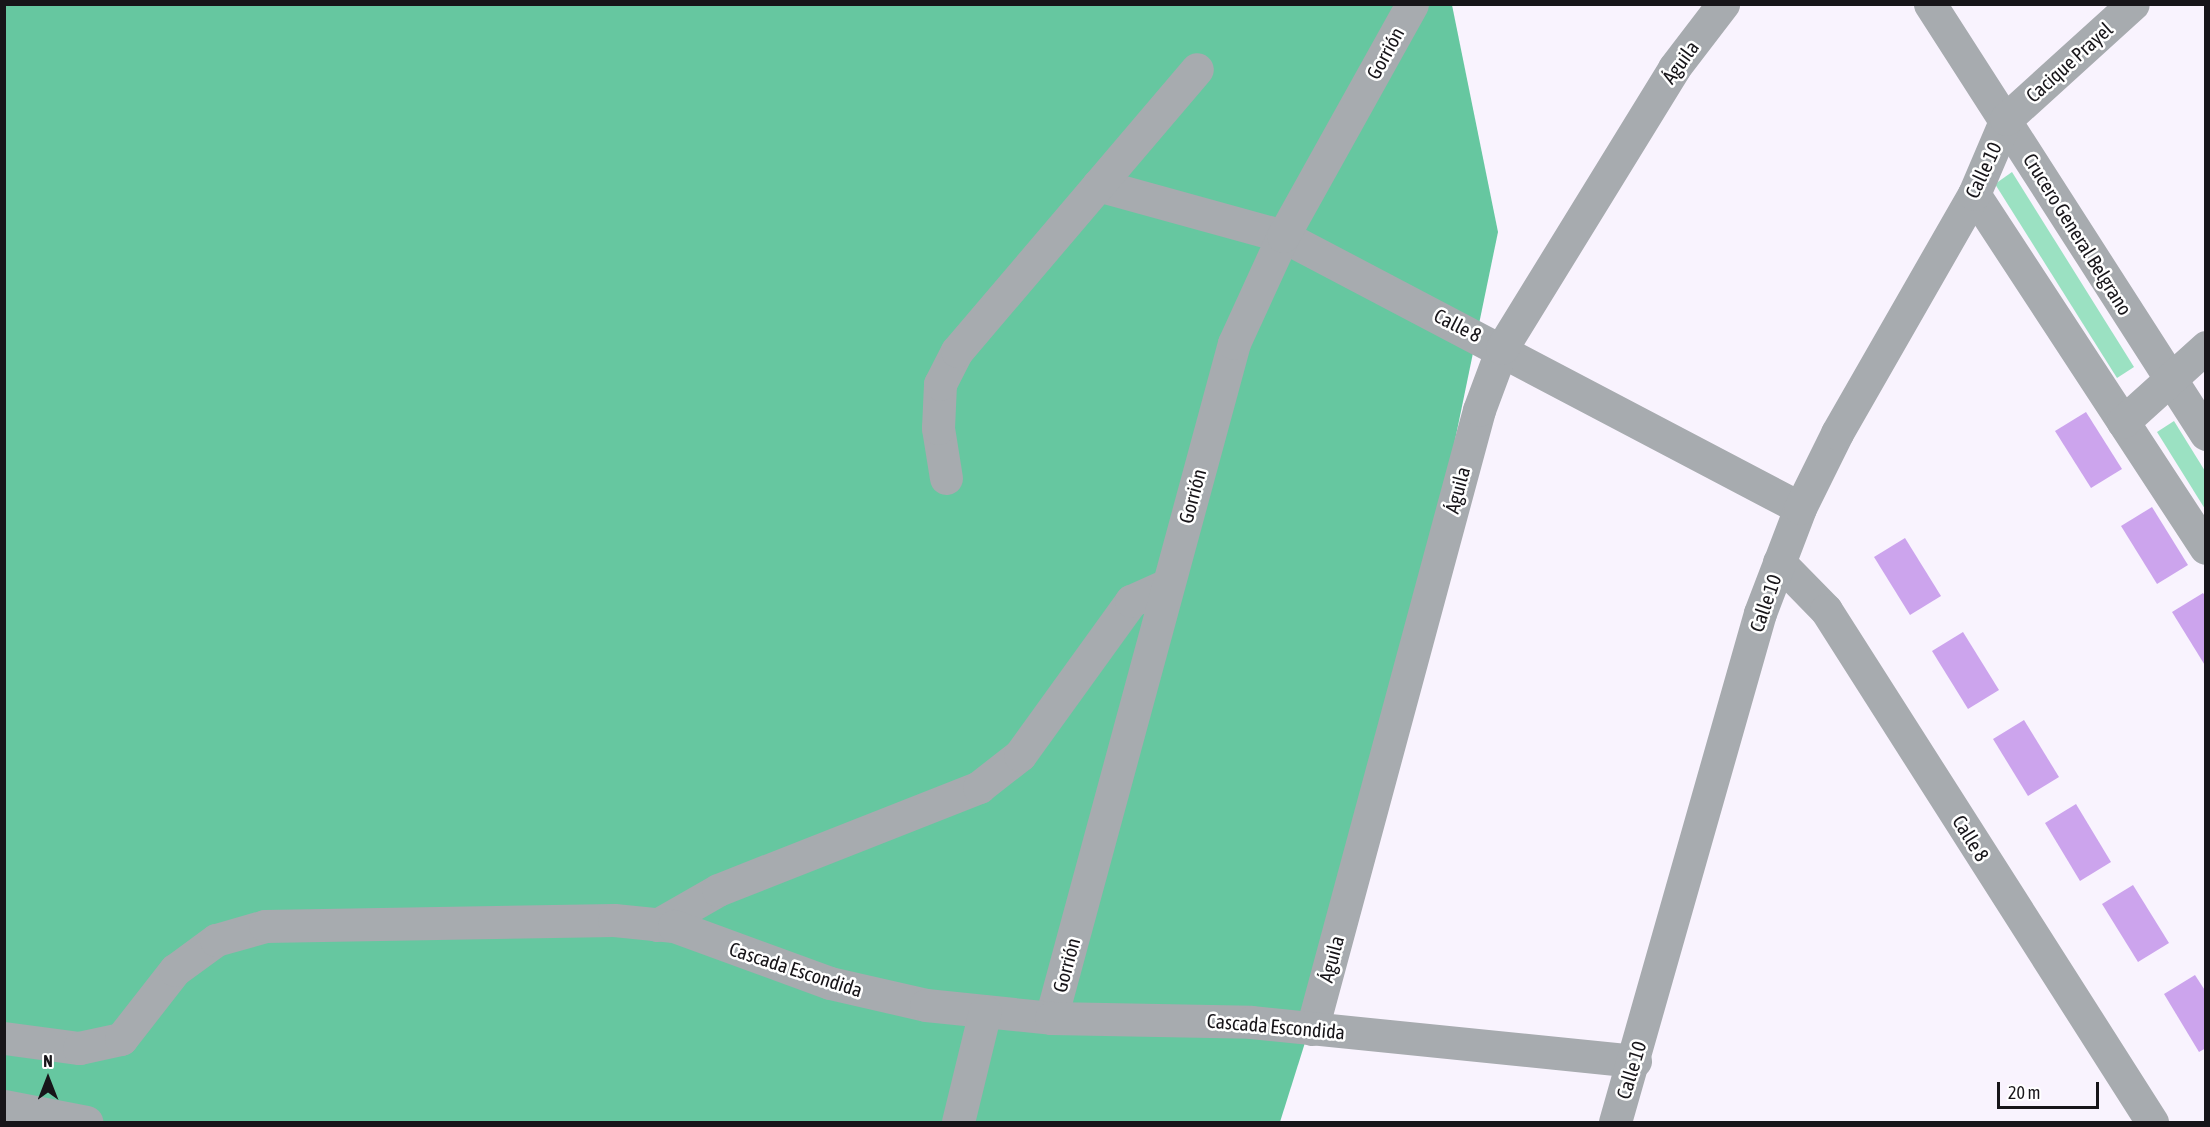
<!DOCTYPE html>
<html>
<head>
<meta charset="utf-8">
<style>
  body { margin:0 }
  #map { position:relative; width:2210px; height:1127px; overflow:hidden; background:#f9f3fe; font-family:"Asap Condensed",sans-serif }
  div>[style] { position:absolute }
  [style*='--x'] { left:calc(var(--x)*1px); top:calc(var(--y)*1px); width:calc(var(--w)*1px); rotate:calc(var(--a)*1deg) }
  .green>* { inset:0; background:#9be1c2 }
  .forest>* { inset:0; background:#66c7a0 }
  .building>* { inset:0; background:#cca4ed }
  .minor>* { height:33px; margin:-16.5px; padding:0 16.5px; transform-origin:16.5px; border-radius:16.5px; background:#a7abaf }
  span { translate:-50% -50%; white-space:nowrap; text-align:center; line-height:1.15; -webkit-text-stroke:5px #fff; paint-order:stroke }
  .street-label { font-size:20px; color:#171519 }
  .frame { position:absolute; inset:0; border:6px solid #171519; pointer-events:none }
  .north { position:absolute; left:18px; top:1049px; width:60px; height:60px; -webkit-text-stroke:4px #fff; paint-order:stroke; rotate:0deg; font-size:16px; font-weight:700; line-height:24px; text-align:center; color:#171519 }
  .north::after { content:''; display:block; margin:auto; width:21px; height:27px; background:#171519; clip-path:polygon(50% 0,100% 100%,50% 72%,0 100%) }
  .scale { position:absolute; left:1997px; top:1082px; width:102px; height:27px; box-sizing:border-box; border:3px solid #171519; border-top:0; padding-left:8px; font-size:18px; line-height:21px; white-space:nowrap; color:#171519; -webkit-text-stroke:4px #fff; paint-order:stroke }
</style>
</head>
<body>
<div id="map">
  <div class="green">
    <i style="clip-path:polygon(2012px 172px,2134px 367px,2117px 378px,1995px 184px)"></i>
    <i style="clip-path:polygon(2174px 421px,2205px 471px,2205px 509px,2157px 432px)"></i>
  </div>
  <div class="forest">
    <i style="clip-path:polygon(5px 5px,1452px 5px,1498px 232px,1379px 808px,1280px 1122px,5px 1122px)"></i>
  </div>
  <div class="building">
    <i style="clip-path:polygon(2086px 412px,2122px 469px,2091px 488px,2055px 431px)"></i>
    <i style="clip-path:polygon(2152px 507px,2188px 565px,2157px 584px,2121px 526px)"></i>
    <i style="clip-path:polygon(1905px 538px,1941px 596px,1910px 615px,1874px 557px)"></i>
    <i style="clip-path:polygon(2203px 593px,2206px 597px,2206px 667px,2172px 612px)"></i>
    <i style="clip-path:polygon(1963px 632px,1999px 690px,1968px 709px,1932px 651px)"></i>
    <i style="clip-path:polygon(2024px 720px,2059px 777px,2028px 796px,1993px 739px)"></i>
    <i style="clip-path:polygon(2076px 804px,2111px 862px,2080px 881px,2045px 823px)"></i>
    <i style="clip-path:polygon(2133px 885px,2169px 943px,2138px 962px,2102px 904px)"></i>
    <i style="clip-path:polygon(2195px 975px,2206px 992px,2206px 1048px,2199px 1052px,2164px 994px)"></i>
  </div>
  <div class="minor">
    <i style="--x:1930;--y:4;--w:511;--a:57.31"></i>
    <i style="--x:1098;--y:185;--w:192;--a:15.4"></i>
    <i style="--x:1283;--y:236;--w:584;--a:27.75"></i>
    <i style="--x:1974;--y:194;--w:423;--a:56.8"></i>
    <i style="--x:2123;--y:422;--w:112;--a:-42.1"></i>
    <i style="--x:946;--y:478;--w:51;--a:-99.1"></i>
    <i style="--x:938;--y:428;--w:44;--a:-87.4"></i>
    <i style="--x:940;--y:384;--w:37;--a:-63"></i>
    <i style="--x:957;--y:351;--w:370;--a:-49.6"></i>
    <i style="--x:1779;--y:562;--w:67;--a:45.6"></i>
    <i style="--x:1826;--y:610;--w:607;--a:57.51"></i>
    <i style="--x:657;--y:925;--w:70;--a:-29.8"></i>
    <i style="--x:718;--y:890;--w:281;--a:-21.5"></i>
    <i style="--x:979;--y:787;--w:52;--a:-38"></i>
    <i style="--x:1020;--y:755;--w:190;--a:-54.2"></i>
    <i style="--x:1131;--y:601;--w:39;--a:-24"></i>
    <i style="--x:1051;--y:1018;--w:699;--a:-74.83"></i>
    <i style="--x:1234;--y:343;--w:118;--a:-65.4"></i>
    <i style="--x:1283;--y:236;--w:265;--a:-60.9"></i>
    <i style="--x:1312;--y:1029;--w:641;--a:-74.9"></i>
    <i style="--x:1479;--y:410;--w:66;--a:-69.6"></i>
    <i style="--x:1502;--y:348;--w:329;--a:-58.4"></i>
    <i style="--x:1674;--y:68;--w:81;--a:-52.6"></i>
    <i style="--x:4;--y:1038;--w:76;--a:7.6"></i>
    <i style="--x:79;--y:1048;--w:43;--a:-12.1"></i>
    <i style="--x:121;--y:1039;--w:88;--a:-52"></i>
    <i style="--x:175;--y:970;--w:51;--a:-36.2"></i>
    <i style="--x:216;--y:940;--w:51;--a:-15.9"></i>
    <i style="--x:265;--y:926;--w:349;--a:-1"></i>
    <i style="--x:614;--y:920;--w:60;--a:5.7"></i>
    <i style="--x:674;--y:926;--w:166;--a:20.1"></i>
    <i style="--x:830;--y:983;--w:98;--a:12.9"></i>
    <i style="--x:926;--y:1005;--w:126;--a:5.9"></i>
    <i style="--x:1051;--y:1018;--w:200;--a:1.1"></i>
    <i style="--x:1251;--y:1022;--w:386;--a:5.8"></i>
    <i style="--x:4;--y:1106;--w:84;--a:11"></i>
    <i style="--x:958;--y:1122;--w:114;--a:-76.3"></i>
    <i style="--x:1615;--y:1122;--w:529;--a:-74.1"></i>
    <i style="--x:1760;--y:613;--w:112;--a:-69.1"></i>
    <i style="--x:1800;--y:508;--w:84;--a:-63.7"></i>
    <i style="--x:1837;--y:433;--w:275;--a:-60.2"></i>
    <i style="--x:1974;--y:194;--w:82;--a:-66.9"></i>
    <i style="--x:2006;--y:119;--w:171;--a:-42.2"></i>
  </div>
  <div class="street-label">
    <span style="left:1385px;top:53px;rotate:-61deg">Gorrión</span>
    <span style="left:1680px;top:62px;rotate:-54deg">Águila</span>
    <span style="left:2069px;top:62px;rotate:-42deg">Cacique Prayel</span>
    <span style="left:1983px;top:170px;rotate:-65deg">Calle 10</span>
    <span style="left:2078px;top:234px;rotate:58deg">Crucero General Belgrano</span>
    <span style="left:1458px;top:325px;rotate:27deg">Calle 8</span>
    <span style="left:1457px;top:490px;rotate:-75deg">Águila</span>
    <span style="left:1192px;top:496px;rotate:-75deg">Gorrión</span>
    <span style="left:1765px;top:603px;rotate:-71deg">Calle 10</span>
    <span style="left:1971px;top:838px;rotate:58deg">Calle 8</span>
    <span style="left:1331px;top:959px;rotate:-75deg">Águila</span>
    <span style="left:1066px;top:965px;rotate:-75deg">Gorrión</span>
    <span style="left:796px;top:969px;rotate:18deg">Cascada Escondida</span>
    <span style="left:1276px;top:1026px;rotate:5deg">Cascada Escondida</span>
    <span style="left:1631px;top:1070px;rotate:-73deg">Calle 10</span>
  </div>
  <div class="frame"></div>
  <div class="north">N</div>
  <div class="scale">20 m</div>
</div>
</body>
</html>
